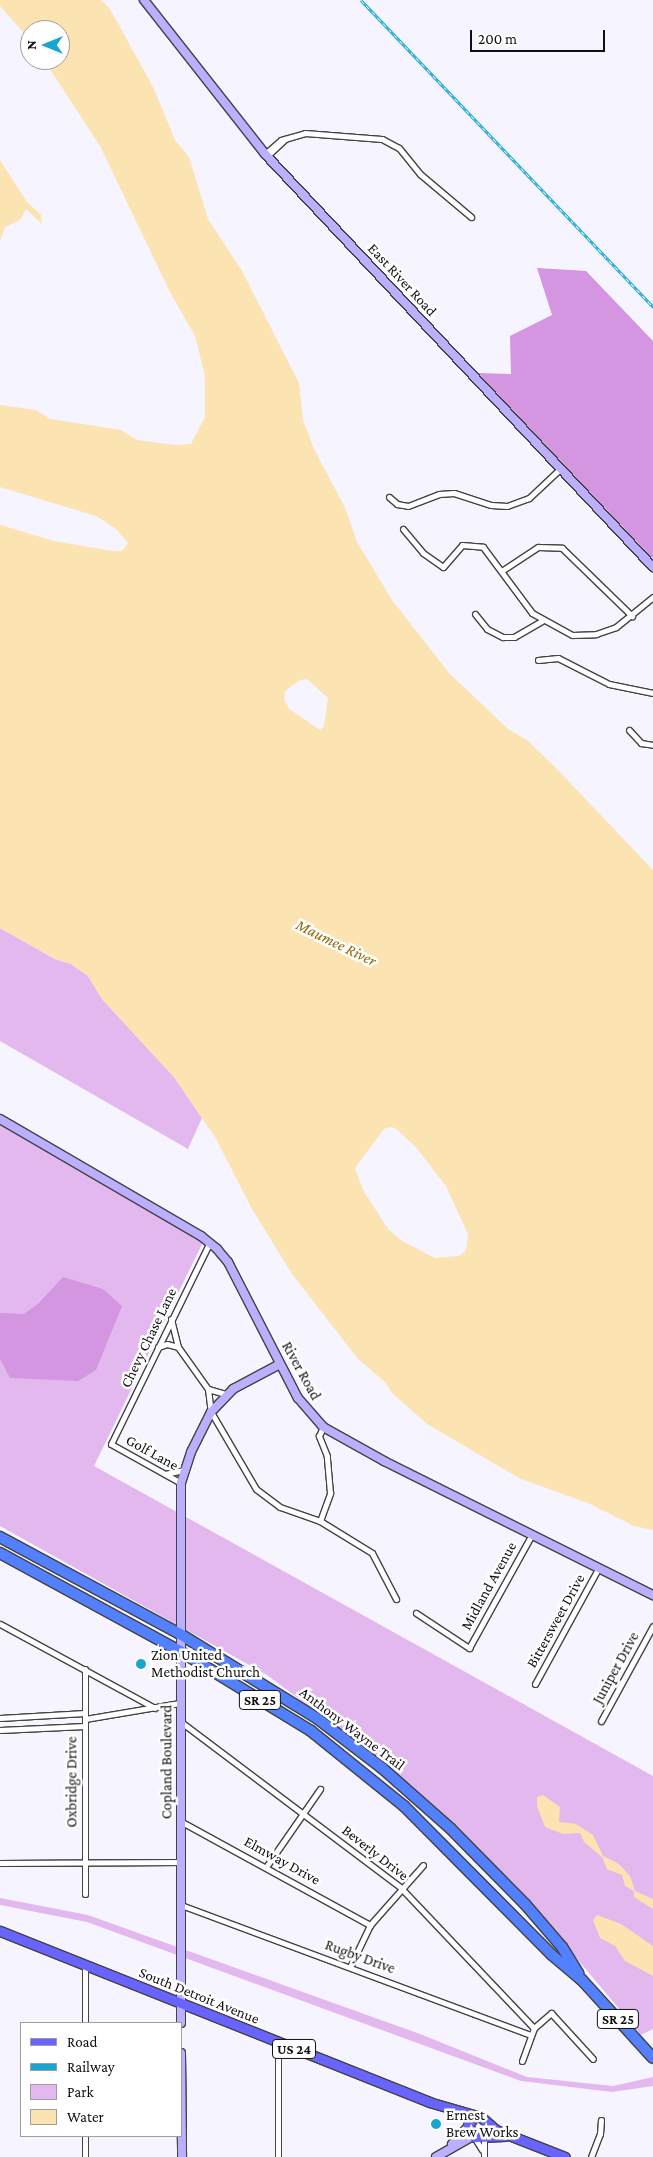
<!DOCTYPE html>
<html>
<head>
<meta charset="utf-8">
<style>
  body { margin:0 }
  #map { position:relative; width:653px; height:2157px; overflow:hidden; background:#f5f4ff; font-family:"Crimson Pro",serif }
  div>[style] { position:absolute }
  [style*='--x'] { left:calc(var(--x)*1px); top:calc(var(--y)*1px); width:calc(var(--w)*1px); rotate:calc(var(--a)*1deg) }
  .green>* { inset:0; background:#e2b8ef }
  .forest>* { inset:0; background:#d496e1 }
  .water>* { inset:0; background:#fce3b2 }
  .roads { filter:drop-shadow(1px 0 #434343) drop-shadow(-1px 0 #434343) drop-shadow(0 1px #434343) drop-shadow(0 -1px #434343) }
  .street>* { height:5px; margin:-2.5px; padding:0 2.5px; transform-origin:2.5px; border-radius:2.5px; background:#fff }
  .secondary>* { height:8px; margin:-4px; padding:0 4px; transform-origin:4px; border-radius:4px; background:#bcafff }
  .primary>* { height:9px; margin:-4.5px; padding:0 4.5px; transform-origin:4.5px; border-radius:4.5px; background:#6964ff }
  .highway>* { height:10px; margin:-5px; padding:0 5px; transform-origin:5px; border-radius:5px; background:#5280ff }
  .rail>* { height:3px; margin-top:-1.5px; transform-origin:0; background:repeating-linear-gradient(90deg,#fff 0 4px,#18a6d0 0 8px); box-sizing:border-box; border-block:1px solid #18a6d0 }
  .dots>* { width:14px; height:14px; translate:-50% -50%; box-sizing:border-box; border:2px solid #fff; border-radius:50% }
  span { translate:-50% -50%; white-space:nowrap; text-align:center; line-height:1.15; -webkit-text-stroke:5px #fff; paint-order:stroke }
  .shield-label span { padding:1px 4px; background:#fff; border:1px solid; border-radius:4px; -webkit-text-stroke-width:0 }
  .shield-label { font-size:14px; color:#101010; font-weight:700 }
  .street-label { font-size:15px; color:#101010 }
  .poi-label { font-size:15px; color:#101010 }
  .left { translate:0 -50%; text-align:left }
  .water-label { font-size:16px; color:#916b0c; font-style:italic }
  .legend { position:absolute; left:20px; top:2022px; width:162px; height:115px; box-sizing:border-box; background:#fff; border:1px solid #9f9f9f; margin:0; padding:6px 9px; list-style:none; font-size:15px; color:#101010 }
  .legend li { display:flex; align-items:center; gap:10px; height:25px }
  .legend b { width:25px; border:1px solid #9f9f9f }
  .north { position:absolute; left:20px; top:20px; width:50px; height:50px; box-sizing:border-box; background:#fff; border:1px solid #9f9f9f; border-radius:50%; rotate:270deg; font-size:14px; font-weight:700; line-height:20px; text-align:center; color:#101010 }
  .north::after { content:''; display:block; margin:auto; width:18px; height:22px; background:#18a6d0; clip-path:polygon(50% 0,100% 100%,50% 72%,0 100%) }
  .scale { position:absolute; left:470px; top:30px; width:135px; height:22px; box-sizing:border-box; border:2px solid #101010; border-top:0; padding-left:6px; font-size:15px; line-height:18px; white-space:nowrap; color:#101010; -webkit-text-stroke:4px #fff; paint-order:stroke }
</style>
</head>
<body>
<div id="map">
  <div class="green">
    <i style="clip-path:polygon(0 928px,55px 959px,71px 964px,88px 976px,102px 999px,174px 1077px,202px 1118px,188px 1149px,0 1041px)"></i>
    <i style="clip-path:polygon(0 1125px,203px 1242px,94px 1466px,653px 1776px,653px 2029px,641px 2035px,527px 1899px,418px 1792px,353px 1739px,267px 1675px,0 1526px)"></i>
    <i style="clip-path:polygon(0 1898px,88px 1915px,420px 2034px,527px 2077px,613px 2086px,653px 2077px,653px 2086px,612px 2092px,521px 2081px,87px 1922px,0 1905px)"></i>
  </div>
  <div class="forest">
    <i style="clip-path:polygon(537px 268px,586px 271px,653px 341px,653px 559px,478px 373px,511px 374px,510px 336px,552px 315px)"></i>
    <i style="clip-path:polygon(63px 1277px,103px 1289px,122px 1306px,96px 1370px,78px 1381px,10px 1378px,0 1359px,0 1313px,24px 1314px,39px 1303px)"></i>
  </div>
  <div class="water">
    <i style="clip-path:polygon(evenodd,0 0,101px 0,110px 9px,153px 87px,175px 140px,189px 157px,208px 219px,242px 271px,299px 383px,303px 420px,314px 449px,345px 508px,357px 542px,392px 600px,449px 673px,508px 729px,528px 741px,555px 767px,653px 870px,653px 1530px,634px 1526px,590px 1504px,519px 1478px,427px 1424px,392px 1393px,385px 1382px,358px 1359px,292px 1274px,252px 1209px,215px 1137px,174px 1077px,102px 999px,88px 976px,71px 964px,55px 959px,0 928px,0 525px,54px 541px,113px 551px,122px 551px,128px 543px,115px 528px,96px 516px,0 487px,0 405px,36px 410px,50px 419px,121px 430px,137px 440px,175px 445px,191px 444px,205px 417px,205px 376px,195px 336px,170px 292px,100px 146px,44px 60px,60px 60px,60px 30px,30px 30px,30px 40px,0 6px,0 0,307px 679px,328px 698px,324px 726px,320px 730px,289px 709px,284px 699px,285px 691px,300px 680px,307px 679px,0 0,389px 1127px,395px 1128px,415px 1146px,446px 1186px,468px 1234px,466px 1250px,459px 1256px,435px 1258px,402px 1241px,388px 1229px,363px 1190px,355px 1168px,384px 1129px,389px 1127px)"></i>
    <i style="clip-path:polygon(0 160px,27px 202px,41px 215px,42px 224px,26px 209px,20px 220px,5px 227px,0 241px)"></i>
    <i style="clip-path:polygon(543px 1795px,560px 1807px,559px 1822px,576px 1824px,593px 1835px,603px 1856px,619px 1864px,630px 1876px,635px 1891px,653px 1899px,653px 1909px,634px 1897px,634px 1891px,625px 1886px,622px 1875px,607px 1869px,602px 1857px,584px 1842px,580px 1833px,563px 1834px,545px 1827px,537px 1806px,537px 1797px)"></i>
    <i style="clip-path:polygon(597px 1915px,621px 1924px,653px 1946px,653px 1976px,625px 1961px,615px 1946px,600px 1938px,593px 1920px)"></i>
  </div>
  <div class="roads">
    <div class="street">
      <i style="--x:265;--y:154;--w:21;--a:-41"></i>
      <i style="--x:281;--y:140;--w:25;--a:-16"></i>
      <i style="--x:305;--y:133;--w:77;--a:4.5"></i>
      <i style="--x:382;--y:139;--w:19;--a:28"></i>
      <i style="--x:399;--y:148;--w:33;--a:51"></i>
      <i style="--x:420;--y:174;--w:67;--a:40.1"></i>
      <i style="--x:267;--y:156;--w:25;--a:-43"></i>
      <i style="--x:389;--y:497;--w:11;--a:41"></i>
      <i style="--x:397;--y:504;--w:11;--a:10"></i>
      <i style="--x:408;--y:506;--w:33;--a:-21"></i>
      <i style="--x:439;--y:494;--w:15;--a:-4"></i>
      <i style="--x:454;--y:493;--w:39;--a:18"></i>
      <i style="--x:491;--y:505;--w:16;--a:4"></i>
      <i style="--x:507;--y:506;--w:23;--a:-20"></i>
      <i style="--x:529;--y:498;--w:44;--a:-43.2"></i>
      <i style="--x:403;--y:529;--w:31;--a:50"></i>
      <i style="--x:423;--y:553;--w:24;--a:35"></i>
      <i style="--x:443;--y:567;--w:29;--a:-49"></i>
      <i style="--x:462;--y:545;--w:21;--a:5"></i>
      <i style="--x:483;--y:547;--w:82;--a:53.4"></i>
      <i style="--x:532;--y:613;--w:46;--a:28.8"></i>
      <i style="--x:572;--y:635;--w:24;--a:-2"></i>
      <i style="--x:596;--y:634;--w:21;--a:-19"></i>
      <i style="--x:616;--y:627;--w:48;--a:-39"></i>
      <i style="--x:503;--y:570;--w:42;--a:-33.3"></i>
      <i style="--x:538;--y:547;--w:24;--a:2"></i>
      <i style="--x:562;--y:548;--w:98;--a:44.2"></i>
      <i style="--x:475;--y:614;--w:19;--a:51"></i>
      <i style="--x:487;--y:629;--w:18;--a:27"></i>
      <i style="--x:503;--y:637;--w:11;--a:0"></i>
      <i style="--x:514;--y:637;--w:32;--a:-30"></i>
      <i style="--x:538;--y:660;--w:20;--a:-6"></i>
      <i style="--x:558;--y:658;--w:57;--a:27"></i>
      <i style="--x:609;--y:684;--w:45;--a:11.6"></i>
      <i style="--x:629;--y:730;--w:18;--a:47"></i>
      <i style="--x:641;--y:743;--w:12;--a:9"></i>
      <i style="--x:171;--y:1319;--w:29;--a:76"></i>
      <i style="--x:178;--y:1347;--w:52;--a:54.5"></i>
      <i style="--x:208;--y:1389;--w:23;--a:83"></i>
      <i style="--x:211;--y:1412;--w:89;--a:59.7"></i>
      <i style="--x:256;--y:1489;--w:30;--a:37"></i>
      <i style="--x:280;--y:1507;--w:42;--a:19.3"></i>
      <i style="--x:320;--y:1521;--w:61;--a:31.6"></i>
      <i style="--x:372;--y:1553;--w:52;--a:62.4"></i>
      <i style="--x:158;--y:1347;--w:9;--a:-18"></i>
      <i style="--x:167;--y:1344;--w:11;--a:15"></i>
      <i style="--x:208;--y:1389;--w:19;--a:16"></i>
      <i style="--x:165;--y:1474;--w:19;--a:-12"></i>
      <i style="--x:181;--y:1483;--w:80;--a:-150.9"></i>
      <i style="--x:111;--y:1444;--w:225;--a:-63.9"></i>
      <i style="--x:320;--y:1521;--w:30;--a:-70"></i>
      <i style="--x:330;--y:1493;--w:37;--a:-95"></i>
      <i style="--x:327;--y:1456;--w:22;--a:-112"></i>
      <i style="--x:319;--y:1436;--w:10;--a:-66"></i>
      <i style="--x:416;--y:1613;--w:64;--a:33.4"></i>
      <i style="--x:469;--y:1648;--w:128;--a:-61"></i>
      <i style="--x:0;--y:1624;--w:176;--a:28.5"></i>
      <i style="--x:85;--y:1669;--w:225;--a:90"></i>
      <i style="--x:535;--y:1684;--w:131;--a:-61.3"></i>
      <i style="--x:0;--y:1718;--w:85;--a:-3.4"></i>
      <i style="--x:85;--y:1719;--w:96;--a:-9.6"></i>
      <i style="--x:601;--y:1721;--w:108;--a:-61.3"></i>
      <i style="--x:181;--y:1722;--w:276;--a:37"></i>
      <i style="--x:401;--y:1888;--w:193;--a:46.5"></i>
      <i style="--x:0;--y:1730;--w:85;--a:-2.7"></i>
      <i style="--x:180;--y:1821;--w:217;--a:28.7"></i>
      <i style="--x:0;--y:1863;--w:181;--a:-0.3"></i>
      <i style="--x:266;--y:1867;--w:95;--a:-55.3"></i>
      <i style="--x:181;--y:1905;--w:373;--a:20.4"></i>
      <i style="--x:350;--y:1967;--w:47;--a:-64.5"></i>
      <i style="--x:370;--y:1925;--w:80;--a:-48.5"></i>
      <i style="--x:85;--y:2023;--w:58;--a:-90"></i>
      <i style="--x:278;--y:2042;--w:115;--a:90"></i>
      <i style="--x:522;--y:2061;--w:35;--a:-70"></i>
      <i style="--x:534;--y:2028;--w:23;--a:-41"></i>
      <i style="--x:551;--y:2013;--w:62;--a:47.6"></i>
      <i style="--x:85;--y:2136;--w:21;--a:90"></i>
      <i style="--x:484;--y:2136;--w:21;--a:90"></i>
      <i style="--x:474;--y:2137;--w:15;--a:58"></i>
      <i style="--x:591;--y:2157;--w:25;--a:-69"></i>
      <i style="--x:600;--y:2134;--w:14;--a:-86"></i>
    </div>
    <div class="secondary">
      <i style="--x:144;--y:0;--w:196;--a:51.8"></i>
      <i style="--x:265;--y:154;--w:567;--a:46.79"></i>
      <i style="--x:0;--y:1119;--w:233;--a:30.2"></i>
      <i style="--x:201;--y:1236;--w:21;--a:39"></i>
      <i style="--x:217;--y:1249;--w:17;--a:50"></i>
      <i style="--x:228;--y:1262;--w:153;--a:62.8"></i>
      <i style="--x:298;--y:1398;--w:38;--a:49"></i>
      <i style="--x:323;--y:1427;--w:70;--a:29.1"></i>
      <i style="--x:384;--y:1461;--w:301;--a:26.5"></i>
      <i style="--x:181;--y:2023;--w:540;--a:-90"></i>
      <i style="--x:181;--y:1483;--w:33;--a:-72"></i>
      <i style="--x:191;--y:1452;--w:45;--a:-63.4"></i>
      <i style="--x:211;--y:1412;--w:32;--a:-46"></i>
      <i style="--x:233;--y:1389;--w:53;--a:-28"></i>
      <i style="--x:181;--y:2053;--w:104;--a:89.4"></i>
      <i style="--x:452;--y:2144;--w:23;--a:-47"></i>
      <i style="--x:436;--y:2157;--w:43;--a:-29.6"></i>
    </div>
    <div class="primary">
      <i style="--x:0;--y:1931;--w:462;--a:21.7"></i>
      <i style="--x:429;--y:2102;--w:54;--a:16.1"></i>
      <i style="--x:481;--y:2117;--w:20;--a:41"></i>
      <i style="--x:496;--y:2130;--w:74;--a:21.4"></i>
      <i style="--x:474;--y:2117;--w:10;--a:127"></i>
      <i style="--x:468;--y:2125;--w:13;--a:63"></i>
      <i style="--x:474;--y:2137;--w:31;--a:-2"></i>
    </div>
    <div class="highway">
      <i style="--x:0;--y:1537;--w:204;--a:28.3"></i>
      <i style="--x:180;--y:1634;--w:162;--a:31.6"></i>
      <i style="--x:318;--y:1719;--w:81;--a:37.4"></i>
      <i style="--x:382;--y:1768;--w:91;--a:41.4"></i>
      <i style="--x:450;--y:1828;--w:107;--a:45.4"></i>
      <i style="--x:525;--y:1904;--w:57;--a:49.3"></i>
      <i style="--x:562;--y:1947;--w:31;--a:58"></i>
      <i style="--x:0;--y:1553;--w:205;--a:28.6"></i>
      <i style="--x:180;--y:1651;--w:153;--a:31.4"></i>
      <i style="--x:311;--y:1731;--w:119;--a:38.9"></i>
      <i style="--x:404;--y:1806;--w:210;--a:45.2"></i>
      <i style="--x:552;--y:1955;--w:39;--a:40"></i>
      <i style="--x:582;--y:1980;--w:105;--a:47.7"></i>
    </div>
  </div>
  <div class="rail">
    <i style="--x:361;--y:0;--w:424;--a:46.4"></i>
  </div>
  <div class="dots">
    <i style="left:141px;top:1664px;background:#18a6d0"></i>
    <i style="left:436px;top:2124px;background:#18a6d0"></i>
  </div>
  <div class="shield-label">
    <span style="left:260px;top:1700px">SR 25</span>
    <span style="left:618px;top:2019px">SR 25</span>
    <span style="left:294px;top:2049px">US 24</span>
  </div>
  <div class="street-label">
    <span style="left:402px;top:280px;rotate:47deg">East River Road</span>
    <span style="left:149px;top:1338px;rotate:-64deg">Chevy Chase Lane</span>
    <span style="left:301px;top:1371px;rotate:61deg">River Road</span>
    <span style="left:152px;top:1453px;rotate:29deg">Golf Lane</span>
    <span style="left:489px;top:1586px;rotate:-61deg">Midland Avenue</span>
    <span style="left:556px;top:1621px;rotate:-61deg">Bittersweet Drive</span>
    <span style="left:616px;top:1668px;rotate:-61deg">Juniper Drive</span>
    <span style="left:352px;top:1729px;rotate:37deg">Anthony Wayne Trail</span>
    <span style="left:167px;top:1762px;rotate:-90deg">Copland Boulevard</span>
    <span style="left:72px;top:1782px;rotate:-90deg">Oxbridge Drive</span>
    <span style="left:375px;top:1853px;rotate:38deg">Beverly Drive</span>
    <span style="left:282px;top:1861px;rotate:29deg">Elmway Drive</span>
    <span style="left:360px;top:1957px;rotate:20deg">Rugby Drive</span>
    <span style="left:199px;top:1996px;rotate:22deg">South Detroit Avenue</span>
  </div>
  <div class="poi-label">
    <span class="left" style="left:151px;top:1664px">Zion United<br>Methodist Church</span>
    <span class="left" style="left:446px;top:2124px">Ernest<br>Brew Works</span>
  </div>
  <div class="water-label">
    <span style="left:336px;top:943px;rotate:26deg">Maumee River</span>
  </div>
  <ul class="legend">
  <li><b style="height:6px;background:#6964ff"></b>Road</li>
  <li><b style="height:6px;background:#18a6d0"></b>Railway</li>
  <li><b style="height:14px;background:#e2b8ef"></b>Park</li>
  <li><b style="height:14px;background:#fce3b2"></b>Water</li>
  </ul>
  <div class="north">N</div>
  <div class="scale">200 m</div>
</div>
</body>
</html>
